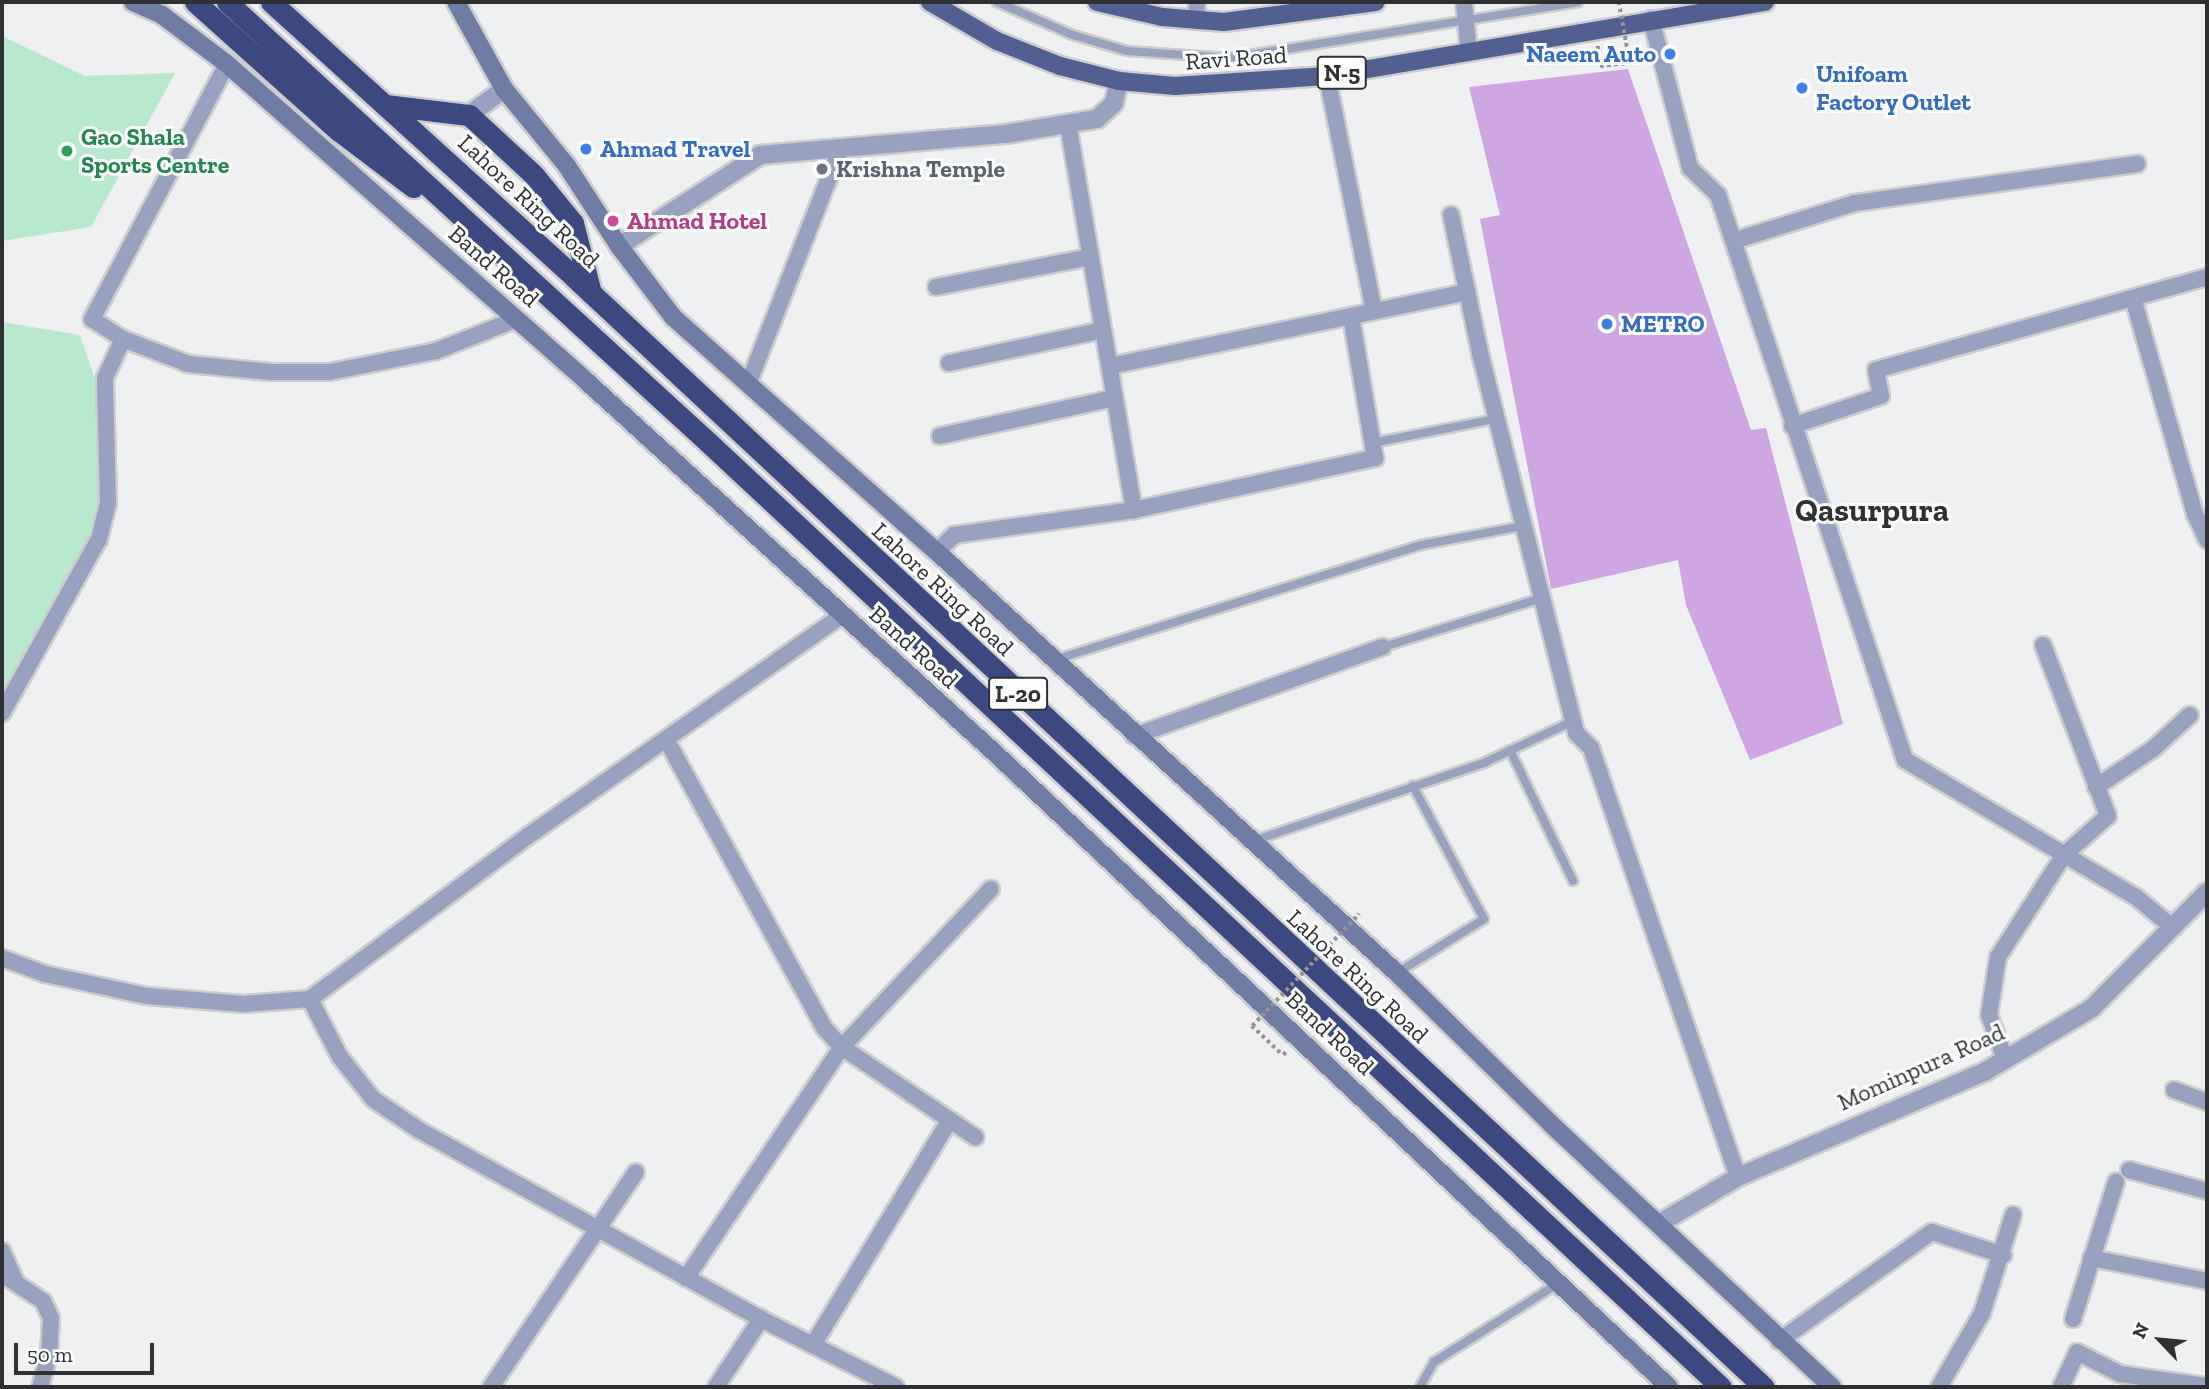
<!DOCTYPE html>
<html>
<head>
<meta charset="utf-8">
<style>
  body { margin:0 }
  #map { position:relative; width:2209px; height:1389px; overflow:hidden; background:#eeeff1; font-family:"Zilla Slab",serif }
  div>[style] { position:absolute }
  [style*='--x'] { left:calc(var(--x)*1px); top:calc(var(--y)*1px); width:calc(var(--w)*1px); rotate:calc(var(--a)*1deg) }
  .green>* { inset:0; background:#b8e8ce }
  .building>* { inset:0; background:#cda6e2 }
  .path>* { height:3.5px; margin-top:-1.75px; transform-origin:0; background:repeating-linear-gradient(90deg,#939495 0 3.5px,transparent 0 7px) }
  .roads { filter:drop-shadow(2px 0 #cccdce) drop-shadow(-2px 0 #cccdce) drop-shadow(0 2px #cccdce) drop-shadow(0 -2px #cccdce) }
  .service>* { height:8px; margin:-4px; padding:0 4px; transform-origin:4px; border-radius:4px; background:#98a1bd }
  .minor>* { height:16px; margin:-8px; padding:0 8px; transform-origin:8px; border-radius:8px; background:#98a1bd }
  .tertiary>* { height:18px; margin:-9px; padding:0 9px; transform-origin:9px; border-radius:9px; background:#98a1bd }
  .secondary>* { height:18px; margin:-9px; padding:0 9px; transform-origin:9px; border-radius:9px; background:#6f7ca4 }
  .primary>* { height:18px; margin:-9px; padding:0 9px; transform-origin:9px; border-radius:9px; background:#526091 }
  .motorway>* { height:21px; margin:-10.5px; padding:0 10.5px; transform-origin:10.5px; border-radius:10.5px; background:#3b4980 }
  .path-bridge>* { height:3.5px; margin-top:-1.75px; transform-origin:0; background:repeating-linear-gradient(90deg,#939495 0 3.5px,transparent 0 7px) }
  .dots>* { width:19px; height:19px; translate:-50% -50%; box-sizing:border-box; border:4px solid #fbfdfe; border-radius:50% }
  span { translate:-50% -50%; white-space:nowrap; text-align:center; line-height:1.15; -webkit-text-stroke:6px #fbfdfe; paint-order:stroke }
  .shield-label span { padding:2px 5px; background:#fbfdfe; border:2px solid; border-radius:5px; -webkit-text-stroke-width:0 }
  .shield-label { font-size:23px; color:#2f3031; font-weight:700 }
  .shop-label { font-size:24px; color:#366cbe; font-weight:700 }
  .right { translate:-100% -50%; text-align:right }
  .left { translate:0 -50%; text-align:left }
  .street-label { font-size:24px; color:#2f3031 }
  .leisure-label { font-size:24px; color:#27864d; font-weight:700 }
  .worship-label { font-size:24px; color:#5b616d; font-weight:700 }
  .hotel-label { font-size:24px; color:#b23c85; font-weight:700 }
  .district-label { font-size:32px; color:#2f3031; font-weight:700 }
  .frame { position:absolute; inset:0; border:4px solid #2f3031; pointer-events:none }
  .north { position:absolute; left:2125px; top:1305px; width:70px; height:70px; -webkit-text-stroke:5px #fbfdfe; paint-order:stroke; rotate:296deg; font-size:19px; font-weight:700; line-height:28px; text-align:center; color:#2f3031 }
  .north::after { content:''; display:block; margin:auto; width:24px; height:32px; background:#2f3031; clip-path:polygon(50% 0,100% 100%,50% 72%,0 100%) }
  .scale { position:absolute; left:14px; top:1343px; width:140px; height:32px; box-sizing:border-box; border:4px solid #2f3031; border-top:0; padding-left:9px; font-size:21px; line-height:24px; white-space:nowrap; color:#2f3031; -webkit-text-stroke:5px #fbfdfe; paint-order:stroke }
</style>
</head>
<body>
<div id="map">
  <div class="green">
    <i style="clip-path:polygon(2px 36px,85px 76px,175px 73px,91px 227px,2px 241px)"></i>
    <i style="clip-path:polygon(2px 322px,80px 335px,108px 417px,115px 514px,2px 711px)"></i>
  </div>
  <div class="building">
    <i style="clip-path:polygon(1628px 69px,1751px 430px,1766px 428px,1843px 724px,1750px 760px,1686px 605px,1678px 560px,1551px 589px,1480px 219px,1500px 215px,1469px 87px)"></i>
  </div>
  <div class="path">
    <i style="--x:1598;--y:46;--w:20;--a:84"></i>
    <i style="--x:1600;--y:66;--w:30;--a:-6"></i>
    <i style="--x:1252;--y:1026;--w:42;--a:43.1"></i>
    <i style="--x:1283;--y:1055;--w:4;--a:-45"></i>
  </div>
  <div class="roads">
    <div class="service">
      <i style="--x:997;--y:2;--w:83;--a:23.5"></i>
      <i style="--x:1073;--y:35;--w:56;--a:16.5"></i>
      <i style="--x:1127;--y:51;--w:103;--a:3.9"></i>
      <i style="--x:1230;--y:58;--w:352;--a:-9.1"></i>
      <i style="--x:1372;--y:443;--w:126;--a:-11"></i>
      <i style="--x:1383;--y:647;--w:166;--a:-17.1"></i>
      <i style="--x:1054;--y:660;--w:385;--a:-17.4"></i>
      <i style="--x:1421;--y:545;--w:104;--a:-10.6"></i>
      <i style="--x:1510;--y:750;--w:145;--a:64.3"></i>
      <i style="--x:1253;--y:841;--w:246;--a:-18.7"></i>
      <i style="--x:1486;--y:762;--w:96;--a:-25.2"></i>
      <i style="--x:1397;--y:973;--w:102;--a:-31.8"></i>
      <i style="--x:1484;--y:919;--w:151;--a:-118.1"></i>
      <i style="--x:1420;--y:1387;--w:29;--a:-61"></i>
      <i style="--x:1434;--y:1362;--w:148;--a:-32.3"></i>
    </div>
    <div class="minor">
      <i style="--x:1464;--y:2;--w:51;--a:84.4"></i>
      <i style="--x:1651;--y:19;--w:154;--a:75.3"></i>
      <i style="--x:1690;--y:168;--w:39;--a:44"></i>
      <i style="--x:1718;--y:195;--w:595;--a:71.69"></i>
      <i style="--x:1905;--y:760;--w:269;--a:30.7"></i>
      <i style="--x:2136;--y:897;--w:47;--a:39.8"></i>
      <i style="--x:1196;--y:21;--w:19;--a:-87"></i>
      <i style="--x:227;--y:64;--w:289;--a:117.9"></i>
      <i style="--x:92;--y:319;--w:37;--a:33"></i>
      <i style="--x:123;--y:339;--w:70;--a:21"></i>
      <i style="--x:188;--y:364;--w:83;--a:5.5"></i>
      <i style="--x:271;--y:372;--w:59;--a:0"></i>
      <i style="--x:330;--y:372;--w:108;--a:-11.2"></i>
      <i style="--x:436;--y:351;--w:87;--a:-21.6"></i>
      <i style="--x:1327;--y:76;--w:240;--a:78.7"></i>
      <i style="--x:1068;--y:124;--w:392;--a:80.3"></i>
      <i style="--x:1451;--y:215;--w:141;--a:78.1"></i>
      <i style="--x:1480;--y:353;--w:392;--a:75.8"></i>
      <i style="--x:1576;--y:733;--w:21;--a:45"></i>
      <i style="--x:1591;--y:748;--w:453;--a:71.1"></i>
      <i style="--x:1733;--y:241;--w:128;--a:-17.3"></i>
      <i style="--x:1855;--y:203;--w:285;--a:-7.9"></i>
      <i style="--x:936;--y:287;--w:158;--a:-11"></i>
      <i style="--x:2133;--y:298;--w:225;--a:74"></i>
      <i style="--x:2195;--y:514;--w:29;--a:65"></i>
      <i style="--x:949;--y:363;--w:157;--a:-12.1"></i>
      <i style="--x:1110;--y:366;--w:365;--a:-11.7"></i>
      <i style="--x:749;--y:382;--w:249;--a:-68.6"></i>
      <i style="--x:1792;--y:426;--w:94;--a:-18.6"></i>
      <i style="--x:1881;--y:396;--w:26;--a:-101"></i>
      <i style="--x:1876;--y:370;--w:344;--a:-15.7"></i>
      <i style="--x:940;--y:436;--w:179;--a:-12.3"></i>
      <i style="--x:937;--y:552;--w:24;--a:-45"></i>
      <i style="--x:954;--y:535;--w:182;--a:-7.9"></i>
      <i style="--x:1134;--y:510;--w:247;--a:-12.2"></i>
      <i style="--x:1375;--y:458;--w:144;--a:-99.6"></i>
      <i style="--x:2;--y:713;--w:199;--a:-60.9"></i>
      <i style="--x:99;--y:539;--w:36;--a:-76"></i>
      <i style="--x:108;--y:504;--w:126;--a:-91.4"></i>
      <i style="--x:105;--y:378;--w:43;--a:-65.2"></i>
      <i style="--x:1134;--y:736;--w:264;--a:-19.7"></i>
      <i style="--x:666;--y:739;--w:331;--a:61.3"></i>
      <i style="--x:825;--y:1029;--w:25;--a:47"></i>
      <i style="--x:842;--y:1047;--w:161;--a:34.1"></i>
      <i style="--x:2096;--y:787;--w:69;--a:-33.7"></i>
      <i style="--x:2153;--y:749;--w:50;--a:-42.6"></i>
      <i style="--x:2;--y:958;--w:46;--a:20.4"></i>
      <i style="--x:45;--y:974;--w:104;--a:12.2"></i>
      <i style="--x:147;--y:996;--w:96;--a:4.8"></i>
      <i style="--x:243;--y:1004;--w:67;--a:-4.3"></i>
      <i style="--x:310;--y:999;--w:272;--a:-36.8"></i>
      <i style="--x:528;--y:836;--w:385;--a:-35.1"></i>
      <i style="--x:310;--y:999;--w:65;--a:62.7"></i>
      <i style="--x:340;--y:1057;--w:53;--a:51.8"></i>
      <i style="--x:373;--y:1099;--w:55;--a:34"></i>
      <i style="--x:419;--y:1130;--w:391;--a:28.9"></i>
      <i style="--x:761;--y:1319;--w:151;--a:26.7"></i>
      <i style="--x:2005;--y:1059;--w:47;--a:-110"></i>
      <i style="--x:1989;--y:1015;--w:59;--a:-81.2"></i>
      <i style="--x:1998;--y:957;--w:121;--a:-57.1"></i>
      <i style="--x:2064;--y:855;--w:59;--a:-41.6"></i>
      <i style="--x:2108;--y:816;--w:183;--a:-110.8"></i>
      <i style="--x:2174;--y:1090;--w:35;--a:20"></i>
      <i style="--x:2129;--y:1170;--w:81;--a:15.1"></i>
      <i style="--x:2;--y:1251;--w:35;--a:66"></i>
      <i style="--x:2091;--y:1258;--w:118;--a:11.2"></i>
      <i style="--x:2;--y:1274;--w:49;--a:33.4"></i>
      <i style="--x:43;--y:1301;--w:19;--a:65"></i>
      <i style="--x:51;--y:1318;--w:36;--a:93"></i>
      <i style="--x:49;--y:1354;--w:34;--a:105"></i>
      <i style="--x:686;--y:1278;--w:279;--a:-56"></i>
      <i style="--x:842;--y:1047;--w:217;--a:-46.7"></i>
      <i style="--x:2073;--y:1319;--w:144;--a:-72.6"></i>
      <i style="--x:1779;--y:1341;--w:188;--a:-35.5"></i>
      <i style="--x:1932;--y:1232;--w:75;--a:17.9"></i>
      <i style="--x:813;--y:1345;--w:263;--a:-58.7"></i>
      <i style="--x:491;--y:1387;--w:259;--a:-56"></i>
      <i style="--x:716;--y:1387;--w:82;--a:-56.5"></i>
      <i style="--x:1939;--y:1387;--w:86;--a:-59.8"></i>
      <i style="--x:1982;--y:1313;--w:103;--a:-72.4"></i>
      <i style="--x:2061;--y:1387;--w:38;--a:-65"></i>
      <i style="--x:2077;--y:1352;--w:48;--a:27.1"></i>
      <i style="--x:2120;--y:1374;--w:88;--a:7.9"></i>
    </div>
    <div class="tertiary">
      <i style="--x:469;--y:115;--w:44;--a:-36.6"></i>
      <i style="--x:619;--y:246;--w:168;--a:-32.8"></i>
      <i style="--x:760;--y:155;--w:247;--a:-4.9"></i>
      <i style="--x:1006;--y:134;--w:92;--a:-9.4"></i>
      <i style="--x:1097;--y:119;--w:23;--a:-43"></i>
      <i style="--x:1114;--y:103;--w:23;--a:-77"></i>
      <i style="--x:1660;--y:1223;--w:91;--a:-30.5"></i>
      <i style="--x:1738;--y:1177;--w:270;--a:-23.1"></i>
      <i style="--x:1986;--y:1071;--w:122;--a:-30.6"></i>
      <i style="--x:2091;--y:1009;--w:165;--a:-45.2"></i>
    </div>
    <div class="secondary">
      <i style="--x:133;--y:2;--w:32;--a:24"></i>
      <i style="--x:162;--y:15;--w:81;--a:37"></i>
      <i style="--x:227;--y:64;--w:476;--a:41.4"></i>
      <i style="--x:584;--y:379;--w:557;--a:42.31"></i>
      <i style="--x:996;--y:754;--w:924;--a:43.25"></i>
      <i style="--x:456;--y:2;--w:99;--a:61.1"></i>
      <i style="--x:504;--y:89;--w:99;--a:50.7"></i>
      <i style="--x:567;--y:166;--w:95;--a:57"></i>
      <i style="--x:619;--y:246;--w:89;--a:52.7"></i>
      <i style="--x:673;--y:317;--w:353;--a:41.7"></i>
      <i style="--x:937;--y:552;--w:624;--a:42.47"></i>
      <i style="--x:1397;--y:973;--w:216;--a:44.4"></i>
      <i style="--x:1551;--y:1124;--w:385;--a:43.1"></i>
    </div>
    <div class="primary">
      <i style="--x:930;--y:2;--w:78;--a:30.2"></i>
      <i style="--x:997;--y:41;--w:68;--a:21.6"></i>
      <i style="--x:1060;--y:66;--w:61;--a:14.3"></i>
      <i style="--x:1119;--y:81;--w:56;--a:5.1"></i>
      <i style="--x:1175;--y:86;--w:152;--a:-3.8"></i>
      <i style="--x:1327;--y:76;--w:444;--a:-9.6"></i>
      <i style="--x:1097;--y:2;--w:67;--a:13"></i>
      <i style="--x:1162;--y:17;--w:62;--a:4.6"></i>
      <i style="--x:1224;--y:22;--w:153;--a:-7.5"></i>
    </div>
    <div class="motorway">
      <i style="--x:195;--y:2;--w:193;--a:41.9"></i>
      <i style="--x:339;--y:131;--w:93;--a:37.1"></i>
      <i style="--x:227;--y:2;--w:653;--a:42.46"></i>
      <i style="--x:709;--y:443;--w:1384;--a:43.01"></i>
      <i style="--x:271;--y:2;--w:409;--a:42.2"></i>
      <i style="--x:574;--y:277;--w:1627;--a:43.01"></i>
      <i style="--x:385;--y:105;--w:85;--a:6.8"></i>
      <i style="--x:469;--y:115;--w:88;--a:42.7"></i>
      <i style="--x:534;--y:175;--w:62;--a:50.9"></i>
      <i style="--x:573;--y:223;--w:72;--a:75.6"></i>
    </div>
  </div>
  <div class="path-bridge">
    <i style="--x:1619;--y:2;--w:62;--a:79.8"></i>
    <i style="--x:1252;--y:1026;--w:155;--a:-46.3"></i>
  </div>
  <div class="dots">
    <i style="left:1670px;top:54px;background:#3f7fe0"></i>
    <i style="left:1802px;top:88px;background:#3f7fe0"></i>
    <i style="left:586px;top:149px;background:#3f7fe0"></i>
    <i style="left:67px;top:151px;background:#2e9e5b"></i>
    <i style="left:822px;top:169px;background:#6b7280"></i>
    <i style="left:613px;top:221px;background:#d1479c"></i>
    <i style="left:1607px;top:324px;background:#3f7fe0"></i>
  </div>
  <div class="shield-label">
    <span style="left:1342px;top:73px">N-5</span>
    <span style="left:1018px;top:694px">L-20</span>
  </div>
  <div class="shop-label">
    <span class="right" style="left:1656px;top:54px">Naeem Auto</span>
    <span class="left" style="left:1816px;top:88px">Unifoam<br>Factory Outlet</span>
    <span class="left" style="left:600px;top:149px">Ahmad Travel</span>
    <span class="left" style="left:1621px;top:324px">METRO</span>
  </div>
  <div class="street-label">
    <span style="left:1236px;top:58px;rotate:-4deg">Ravi Road</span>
    <span style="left:529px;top:201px;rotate:43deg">Lahore Ring Road</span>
    <span style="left:494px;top:266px;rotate:41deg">Band Road</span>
    <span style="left:943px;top:589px;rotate:43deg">Lahore Ring Road</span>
    <span style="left:914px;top:647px;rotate:42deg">Band Road</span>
    <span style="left:1358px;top:976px;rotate:43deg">Lahore Ring Road</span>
    <span style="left:1330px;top:1033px;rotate:43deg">Band Road</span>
    <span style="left:1921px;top:1067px;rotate:-24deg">Mominpura Road</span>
  </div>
  <div class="leisure-label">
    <span class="left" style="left:81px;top:151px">Gao Shala<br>Sports Centre</span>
  </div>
  <div class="worship-label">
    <span class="left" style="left:836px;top:169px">Krishna Temple</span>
  </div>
  <div class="hotel-label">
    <span class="left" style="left:627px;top:221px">Ahmad Hotel</span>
  </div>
  <div class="district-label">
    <span style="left:1872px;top:510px">Qasurpura</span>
  </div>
  <div class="frame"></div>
  <div class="north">N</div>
  <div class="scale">50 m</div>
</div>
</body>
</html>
